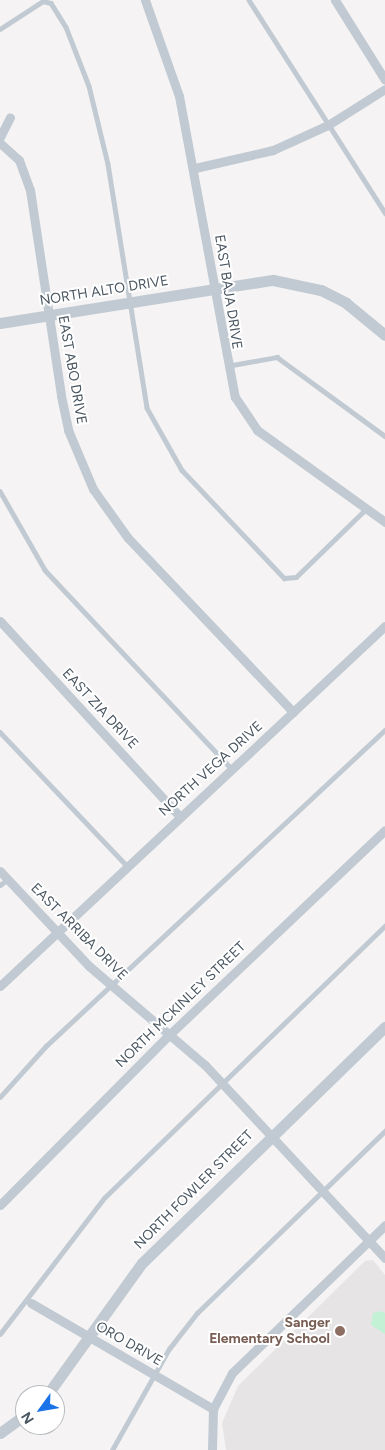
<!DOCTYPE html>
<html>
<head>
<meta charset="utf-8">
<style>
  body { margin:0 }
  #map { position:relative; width:385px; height:1450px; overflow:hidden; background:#f5f3f3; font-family:Figtree,sans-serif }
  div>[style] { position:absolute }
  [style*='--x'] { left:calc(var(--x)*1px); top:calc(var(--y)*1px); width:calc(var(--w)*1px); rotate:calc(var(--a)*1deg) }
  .education>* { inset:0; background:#e6e4e5 }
  .green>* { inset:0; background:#c3f1d5 }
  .service>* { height:4.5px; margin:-2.25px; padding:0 2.25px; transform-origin:2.25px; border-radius:2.25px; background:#c1cad2 }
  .minor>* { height:9px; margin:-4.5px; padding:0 4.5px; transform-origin:4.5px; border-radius:4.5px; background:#c1cad2 }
  .tertiary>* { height:11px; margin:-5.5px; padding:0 5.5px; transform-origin:5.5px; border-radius:5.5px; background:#c1cad2 }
  .dots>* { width:14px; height:14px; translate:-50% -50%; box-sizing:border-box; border:2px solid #fff; border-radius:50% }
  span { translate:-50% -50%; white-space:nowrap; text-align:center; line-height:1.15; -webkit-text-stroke:4px #fff; paint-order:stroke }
  .street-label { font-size:14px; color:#4a5661 }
  .education-label { font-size:14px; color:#785e54; font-weight:700 }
  .right { translate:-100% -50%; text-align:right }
  .north { position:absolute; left:15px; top:1385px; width:50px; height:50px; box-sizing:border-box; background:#fff; border:1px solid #b7bbc0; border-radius:50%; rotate:238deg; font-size:14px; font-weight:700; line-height:20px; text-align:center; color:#4a5661 }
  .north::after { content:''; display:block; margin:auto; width:18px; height:22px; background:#1a73e8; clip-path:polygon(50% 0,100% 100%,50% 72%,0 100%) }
</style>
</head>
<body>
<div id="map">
  <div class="education">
    <i style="clip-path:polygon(373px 1260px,385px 1275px,385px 1450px,226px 1450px,222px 1423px,238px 1386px,365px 1261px)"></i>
  </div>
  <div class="green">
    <i style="clip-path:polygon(381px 1311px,385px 1313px,385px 1334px,371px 1325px,373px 1313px)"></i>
  </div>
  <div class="service">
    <i style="--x:249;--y:0;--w:253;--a:57.4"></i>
    <i style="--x:0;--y:29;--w:51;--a:-33.1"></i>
    <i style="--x:43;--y:1;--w:8;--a:14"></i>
    <i style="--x:51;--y:3;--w:28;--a:58"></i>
    <i style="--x:66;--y:27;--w:63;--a:68.7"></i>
    <i style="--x:89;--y:86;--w:80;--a:76.3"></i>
    <i style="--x:108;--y:164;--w:247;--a:80.9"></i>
    <i style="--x:147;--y:408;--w:71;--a:60.6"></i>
    <i style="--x:182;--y:470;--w:149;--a:46.6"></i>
    <i style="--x:284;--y:578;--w:12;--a:-5"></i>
    <i style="--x:296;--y:577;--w:98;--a:-44.2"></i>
    <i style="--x:227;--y:366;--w:51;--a:-10.2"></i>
    <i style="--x:277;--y:357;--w:134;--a:36.2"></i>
    <i style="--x:0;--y:491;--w:91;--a:60.3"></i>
    <i style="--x:45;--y:570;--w:273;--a:46.8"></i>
    <i style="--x:0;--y:732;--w:183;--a:46.5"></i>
    <i style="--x:0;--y:885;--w:10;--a:-37"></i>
    <i style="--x:0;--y:1097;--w:69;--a:-48"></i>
    <i style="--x:46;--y:1046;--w:463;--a:-43"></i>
    <i style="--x:0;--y:1334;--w:171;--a:-52.6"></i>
    <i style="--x:104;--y:1198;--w:391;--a:-44.1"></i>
    <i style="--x:112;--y:1450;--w:116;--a:-60.6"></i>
    <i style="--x:169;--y:1349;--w:46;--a:-52.1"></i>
    <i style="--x:197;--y:1313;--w:262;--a:-44.1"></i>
  </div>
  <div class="minor">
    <i style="--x:145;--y:0;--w:102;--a:70.5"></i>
    <i style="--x:179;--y:96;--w:306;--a:79.5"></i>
    <i style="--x:235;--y:397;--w:40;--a:56"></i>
    <i style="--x:257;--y:430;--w:158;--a:35.7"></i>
    <i style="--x:335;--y:0;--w:94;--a:58"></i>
    <i style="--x:0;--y:137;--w:22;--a:-63"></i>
    <i style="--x:0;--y:143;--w:25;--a:42"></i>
    <i style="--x:19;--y:160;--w:32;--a:70"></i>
    <i style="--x:30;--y:190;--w:208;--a:81.4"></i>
    <i style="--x:61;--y:396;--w:35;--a:78"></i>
    <i style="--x:68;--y:430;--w:64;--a:67"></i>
    <i style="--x:93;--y:489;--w:60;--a:54.5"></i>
    <i style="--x:128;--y:538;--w:240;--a:46.5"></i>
    <i style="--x:195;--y:168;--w:80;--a:-13"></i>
    <i style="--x:273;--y:150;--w:60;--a:-24.4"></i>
    <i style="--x:328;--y:125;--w:67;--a:-32.3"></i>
    <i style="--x:0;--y:621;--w:265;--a:47.4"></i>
    <i style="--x:0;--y:871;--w:130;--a:46.9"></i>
    <i style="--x:89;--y:966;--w:153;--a:40.5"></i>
    <i style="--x:205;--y:1065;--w:264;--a:47"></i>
    <i style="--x:0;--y:986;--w:527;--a:-43.08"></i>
    <i style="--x:0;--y:1205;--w:241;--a:-45.2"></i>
    <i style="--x:170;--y:1034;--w:296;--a:-43.5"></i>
    <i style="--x:31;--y:1303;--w:211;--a:30.2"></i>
    <i style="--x:212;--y:1450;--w:41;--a:-88.6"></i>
    <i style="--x:213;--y:1409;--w:41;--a:-62.2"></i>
    <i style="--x:232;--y:1373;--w:213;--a:-44"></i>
  </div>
  <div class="tertiary">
    <i style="--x:0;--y:323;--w:276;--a:-9"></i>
    <i style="--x:273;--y:280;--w:49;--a:11.8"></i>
    <i style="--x:321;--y:290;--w:28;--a:27"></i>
    <i style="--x:346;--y:303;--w:50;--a:39.4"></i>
    <i style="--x:47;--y:1395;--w:163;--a:-54.3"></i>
    <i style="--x:142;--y:1263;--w:339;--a:-44.2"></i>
    <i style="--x:0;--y:1433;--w:31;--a:-36"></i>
  </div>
  <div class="dots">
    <i style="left:340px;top:1331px;background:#8d6e63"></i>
  </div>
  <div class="street-label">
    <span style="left:104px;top:291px;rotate:-9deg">NORTH ALTO DRIVE</span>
    <span style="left:228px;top:292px;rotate:81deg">EAST BAJA DRIVE</span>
    <span style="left:72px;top:370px;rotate:80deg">EAST ABO DRIVE</span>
    <span style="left:100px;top:709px;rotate:47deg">EAST ZIA DRIVE</span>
    <span style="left:211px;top:769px;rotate:-42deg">NORTH VEGA DRIVE</span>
    <span style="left:79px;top:932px;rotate:45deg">EAST ARRIBA DRIVE</span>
    <span style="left:181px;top:1005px;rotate:-44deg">NORTH MCKINLEY STREET</span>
    <span style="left:194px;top:1190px;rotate:-45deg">NORTH FOWLER STREET</span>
    <span style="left:129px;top:1344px;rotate:30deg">ORO DRIVE</span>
  </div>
  <div class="education-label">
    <span class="right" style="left:330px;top:1331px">Sanger<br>Elementary School</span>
  </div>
  <div class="north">N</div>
</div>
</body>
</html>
